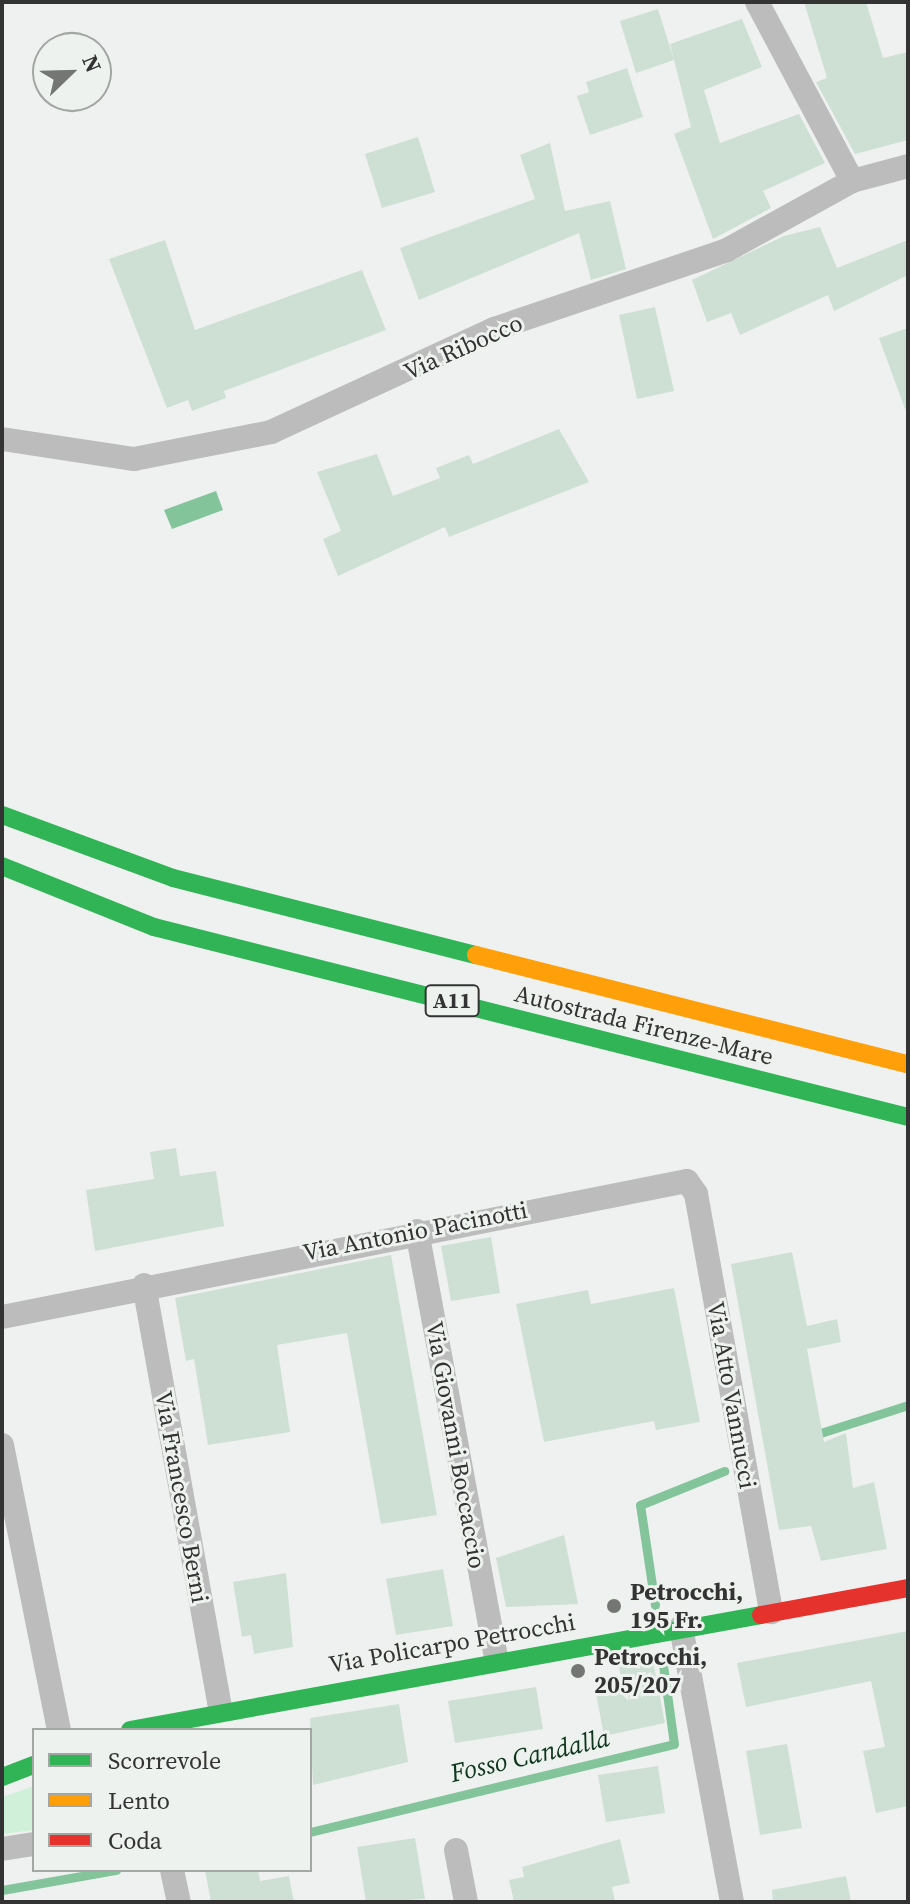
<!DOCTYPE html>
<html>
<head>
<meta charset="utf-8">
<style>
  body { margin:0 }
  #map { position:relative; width:910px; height:1904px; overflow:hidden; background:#eff1f0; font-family:"Source Serif 4",serif }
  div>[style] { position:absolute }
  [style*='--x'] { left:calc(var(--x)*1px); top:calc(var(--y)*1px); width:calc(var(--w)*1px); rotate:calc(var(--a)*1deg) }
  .green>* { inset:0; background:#d1f0da }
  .water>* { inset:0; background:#83c49b }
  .stream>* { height:9px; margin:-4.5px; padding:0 4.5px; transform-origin:4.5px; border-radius:4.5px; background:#83c49b }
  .building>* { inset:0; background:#cee0d4 }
  .street>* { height:24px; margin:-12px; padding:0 12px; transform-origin:12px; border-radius:12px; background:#bcbcbc }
  .fast>* { height:18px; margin:-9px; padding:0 9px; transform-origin:9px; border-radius:9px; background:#30b455 }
  .slow>* { height:18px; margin:-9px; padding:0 9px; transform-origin:9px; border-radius:9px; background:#ff9f0a }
  .jam>* { height:18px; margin:-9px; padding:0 9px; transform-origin:9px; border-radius:9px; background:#e5322d }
  .dots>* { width:22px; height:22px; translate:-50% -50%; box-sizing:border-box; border:4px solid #eef2ef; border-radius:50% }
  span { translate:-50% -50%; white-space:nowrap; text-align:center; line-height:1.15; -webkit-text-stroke:6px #eef2ef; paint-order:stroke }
  .shield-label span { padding:2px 6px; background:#eef2ef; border:2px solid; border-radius:6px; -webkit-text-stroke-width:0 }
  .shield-label { font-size:22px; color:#323332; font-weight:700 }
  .street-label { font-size:24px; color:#323332 }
  .poi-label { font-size:24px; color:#323332; font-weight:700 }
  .left { translate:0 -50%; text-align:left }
  .water-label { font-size:26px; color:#0d351d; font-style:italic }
  .frame { position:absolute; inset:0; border:4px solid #323332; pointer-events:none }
  .legend { position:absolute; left:32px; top:1728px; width:280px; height:144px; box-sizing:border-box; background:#eef2ef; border:2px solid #a3a6a3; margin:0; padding:10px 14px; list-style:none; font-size:24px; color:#323332 }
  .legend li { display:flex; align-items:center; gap:16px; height:40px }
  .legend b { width:40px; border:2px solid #a3a6a3 }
  .north { position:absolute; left:32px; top:32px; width:80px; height:80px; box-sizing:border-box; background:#eef2ef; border:2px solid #a3a6a3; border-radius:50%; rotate:67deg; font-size:22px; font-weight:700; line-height:32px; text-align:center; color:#323332 }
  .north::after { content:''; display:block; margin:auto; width:28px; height:36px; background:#747674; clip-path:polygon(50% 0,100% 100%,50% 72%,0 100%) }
</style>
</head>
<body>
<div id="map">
  <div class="green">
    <i style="clip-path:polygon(34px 1786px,34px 1830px,2px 1834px,2px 1797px)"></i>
  </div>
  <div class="water">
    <i style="clip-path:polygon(216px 491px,223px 510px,172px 529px,164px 510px)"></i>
  </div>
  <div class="stream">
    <i style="--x:811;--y:1436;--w:102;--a:-17.7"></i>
    <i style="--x:655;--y:1605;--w:101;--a:-98.5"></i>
    <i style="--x:640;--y:1505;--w:91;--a:-22"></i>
    <i style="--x:310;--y:1832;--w:374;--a:-13.6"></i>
    <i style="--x:674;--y:1744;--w:88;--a:-97.9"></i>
    <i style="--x:2;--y:1890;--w:116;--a:-10"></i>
  </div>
  <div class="building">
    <i style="clip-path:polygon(804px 2px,866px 2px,883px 58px,908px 52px,908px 140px,855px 154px,816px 82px,827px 78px)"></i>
    <i style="clip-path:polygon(658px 9px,674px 60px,636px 73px,620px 21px)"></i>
    <i style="clip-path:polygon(742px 19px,762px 67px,704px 90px,720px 143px,799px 114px,825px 163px,763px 191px,771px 208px,713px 239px,674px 134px,691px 127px,670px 44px)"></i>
    <i style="clip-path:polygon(627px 68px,643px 117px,590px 135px,577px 96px,589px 92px,586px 82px)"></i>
    <i style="clip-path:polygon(418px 137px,435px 192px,382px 208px,365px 154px)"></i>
    <i style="clip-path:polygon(550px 143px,565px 211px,610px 201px,626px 269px,591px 280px,579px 233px,419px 300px,400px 248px,535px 199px,520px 155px)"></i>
    <i style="clip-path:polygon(820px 227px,837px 268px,908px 240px,908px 275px,834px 311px,828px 295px,740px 335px,731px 313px,707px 322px,692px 280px,784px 236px)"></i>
    <i style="clip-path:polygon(165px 240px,195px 330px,362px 270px,386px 330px,224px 391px,226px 398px,192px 411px,188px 400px,167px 408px,109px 259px)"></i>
    <i style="clip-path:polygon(655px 307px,674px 391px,637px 399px,619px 315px)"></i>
    <i style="clip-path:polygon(908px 328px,908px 408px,905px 409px,879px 338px)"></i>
    <i style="clip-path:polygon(559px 429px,589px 482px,449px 537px,445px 527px,338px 576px,323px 539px,341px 531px,317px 472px,377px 454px,393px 496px,440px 478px,436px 468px,469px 455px,473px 464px)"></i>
    <i style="clip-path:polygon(176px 1148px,180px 1176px,216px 1171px,224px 1226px,95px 1251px,86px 1190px,154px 1179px,150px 1152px)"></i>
    <i style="clip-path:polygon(491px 1237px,500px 1293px,451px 1301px,441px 1246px)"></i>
    <i style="clip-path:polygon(792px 1252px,807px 1326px,837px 1319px,841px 1342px,807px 1349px,824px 1442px,846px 1433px,853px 1488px,874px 1482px,887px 1549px,821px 1561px,811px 1526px,779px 1530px,731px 1264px)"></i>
    <i style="clip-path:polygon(391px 1255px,437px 1515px,381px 1524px,347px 1333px,277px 1345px,290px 1432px,208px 1445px,194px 1359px,186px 1361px,175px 1298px)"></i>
    <i style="clip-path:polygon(674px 1288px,700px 1422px,656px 1430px,654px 1421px,544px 1442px,516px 1304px,588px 1290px,591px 1304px)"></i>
    <i style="clip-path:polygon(564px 1535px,578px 1604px,506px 1607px,496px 1558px)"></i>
    <i style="clip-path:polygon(443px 1569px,453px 1626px,396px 1635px,386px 1579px)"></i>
    <i style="clip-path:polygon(286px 1573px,293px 1647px,254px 1654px,251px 1635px,242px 1637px,233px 1582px)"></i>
    <i style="clip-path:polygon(908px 1631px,908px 1806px,876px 1813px,863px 1751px,885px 1747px,871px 1681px,746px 1707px,737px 1663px)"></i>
    <i style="clip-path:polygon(653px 1661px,665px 1723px,604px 1736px,595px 1688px,622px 1683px,619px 1667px)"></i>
    <i style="clip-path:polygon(536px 1687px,543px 1729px,455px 1743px,448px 1701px)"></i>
    <i style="clip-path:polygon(399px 1704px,408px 1762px,313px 1785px,310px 1718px)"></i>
    <i style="clip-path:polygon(787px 1744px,802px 1828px,760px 1835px,746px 1751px)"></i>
    <i style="clip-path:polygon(658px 1766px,665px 1813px,606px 1822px,598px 1775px)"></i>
    <i style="clip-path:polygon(415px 1838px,425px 1899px,366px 1902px,357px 1847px)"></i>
    <i style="clip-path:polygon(620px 1839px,630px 1883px,612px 1887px,615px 1902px,514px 1902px,509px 1880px,524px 1877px,522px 1867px)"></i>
    <i style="clip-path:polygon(205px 1870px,258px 1870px,260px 1881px,289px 1876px,294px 1902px,211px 1902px)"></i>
    <i style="clip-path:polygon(846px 1876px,851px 1902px,773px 1902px,772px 1890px)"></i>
  </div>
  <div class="street">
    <i style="--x:757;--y:2;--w:203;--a:62"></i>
    <i style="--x:2;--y:439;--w:134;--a:8.6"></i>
    <i style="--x:134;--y:459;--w:140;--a:-11.1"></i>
    <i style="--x:271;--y:432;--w:246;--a:-24.8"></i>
    <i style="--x:494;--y:329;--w:246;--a:-18.7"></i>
    <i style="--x:727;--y:250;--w:143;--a:-28.9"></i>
    <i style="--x:852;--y:181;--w:58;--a:-15"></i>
    <i style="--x:417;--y:1231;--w:435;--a:79.5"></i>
    <i style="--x:144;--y:1285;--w:431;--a:79.8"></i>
    <i style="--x:2;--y:1317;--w:698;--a:-11.23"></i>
    <i style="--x:687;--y:1181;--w:16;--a:55"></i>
    <i style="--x:696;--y:1194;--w:425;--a:79.8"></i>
    <i style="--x:2;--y:1445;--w:291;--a:78.7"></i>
    <i style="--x:681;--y:1627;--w:280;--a:79.5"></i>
    <i style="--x:2;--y:1849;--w:32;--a:-9"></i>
    <i style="--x:456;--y:1850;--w:53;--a:79.1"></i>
    <i style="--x:172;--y:1870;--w:33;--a:78"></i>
  </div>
  <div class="fast">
    <i style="--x:2;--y:815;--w:182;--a:20.2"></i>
    <i style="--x:173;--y:878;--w:313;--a:14.3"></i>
    <i style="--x:2;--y:866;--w:164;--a:21.9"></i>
    <i style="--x:154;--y:927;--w:778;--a:14.14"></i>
    <i style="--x:130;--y:1730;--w:641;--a:-10.33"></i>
    <i style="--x:2;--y:1777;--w:34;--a:-21"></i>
  </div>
  <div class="slow">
    <i style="--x:476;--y:955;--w:446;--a:14.2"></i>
  </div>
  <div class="jam">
    <i style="--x:761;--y:1615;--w:149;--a:-10.4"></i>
  </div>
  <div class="dots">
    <i style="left:614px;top:1606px;background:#747674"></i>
    <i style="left:578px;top:1671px;background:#747674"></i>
  </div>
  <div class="shield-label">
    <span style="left:452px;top:1001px">A11</span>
  </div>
  <div class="street-label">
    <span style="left:463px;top:347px;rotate:-24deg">Via Ribocco</span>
    <span style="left:644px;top:1025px;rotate:14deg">Autostrada Firenze-Mare</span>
    <span style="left:415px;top:1231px;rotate:-11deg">Via Antonio Pacinotti</span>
    <span style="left:732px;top:1395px;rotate:80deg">Via Atto Vannucci</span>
    <span style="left:456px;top:1445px;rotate:80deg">Via Giovanni Boccaccio</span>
    <span style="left:182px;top:1497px;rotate:80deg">Via Francesco Berni</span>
    <span style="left:452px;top:1643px;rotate:-10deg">Via Policarpo Petrocchi</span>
  </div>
  <div class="poi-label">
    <span class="left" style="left:630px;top:1606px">Petrocchi,<br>195 Fr.</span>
    <span class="left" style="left:594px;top:1671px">Petrocchi,<br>205/207</span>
  </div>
  <div class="water-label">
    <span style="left:530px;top:1756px;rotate:-13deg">Fosso Candalla</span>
  </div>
  <div class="frame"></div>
  <ul class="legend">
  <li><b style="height:10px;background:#30b455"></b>Scorrevole</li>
  <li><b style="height:10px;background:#ff9f0a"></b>Lento</li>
  <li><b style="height:10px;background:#e5322d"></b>Coda</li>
  </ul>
  <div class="north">N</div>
</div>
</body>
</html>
